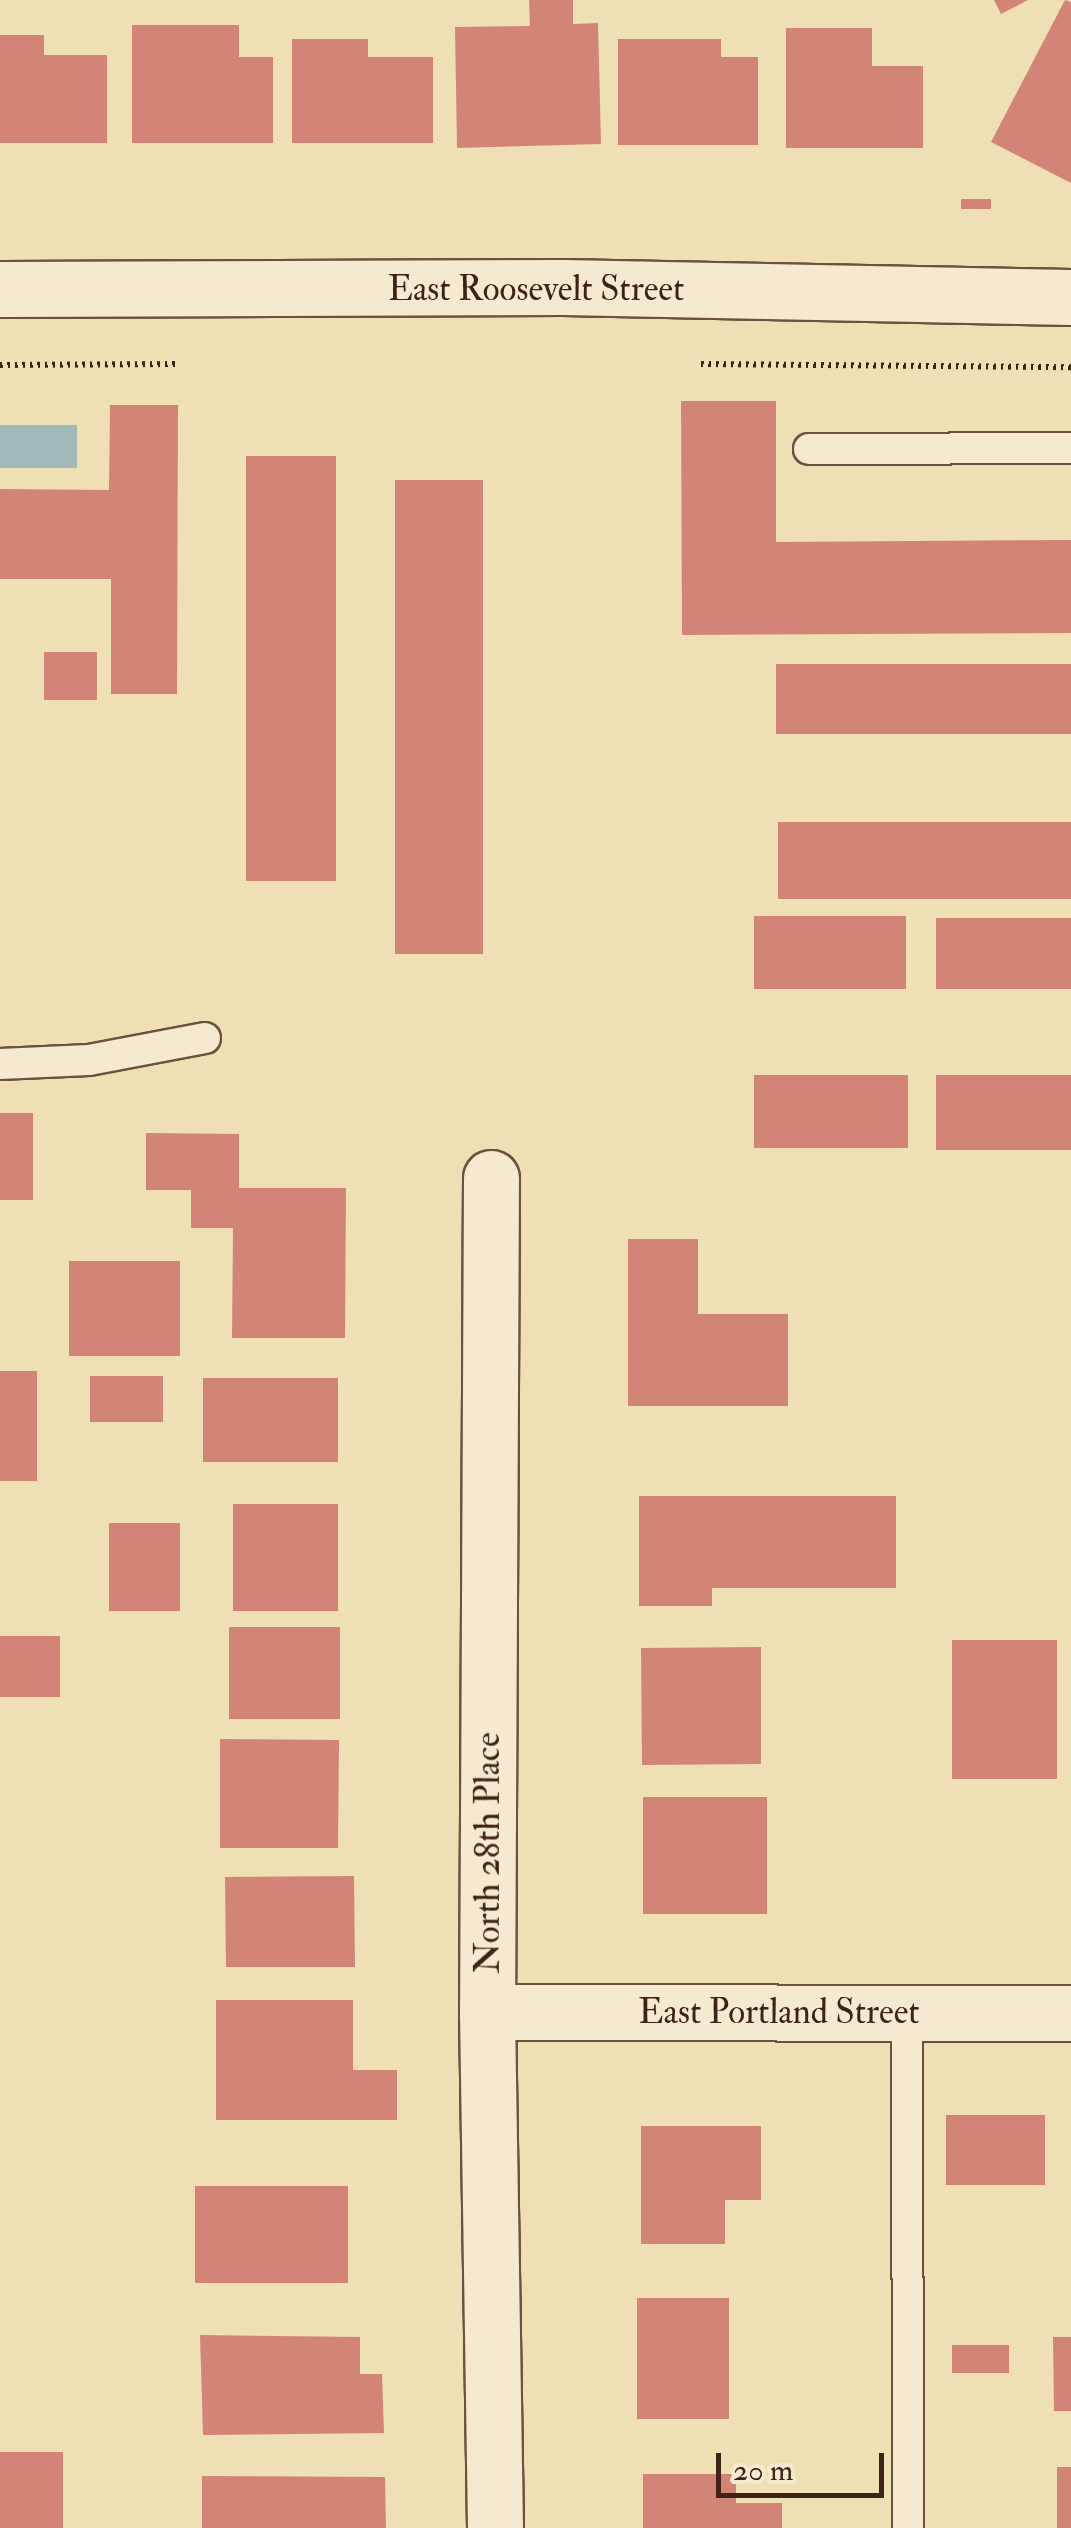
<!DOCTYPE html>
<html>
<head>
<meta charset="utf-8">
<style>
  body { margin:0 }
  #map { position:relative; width:1071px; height:2528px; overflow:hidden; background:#efdfb5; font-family:"IM FELL Double Pica",serif }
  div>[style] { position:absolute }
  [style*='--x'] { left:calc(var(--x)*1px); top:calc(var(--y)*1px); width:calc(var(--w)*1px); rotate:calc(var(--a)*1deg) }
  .water>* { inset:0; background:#9fbab9 }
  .building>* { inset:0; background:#d28476 }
  .path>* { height:6px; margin-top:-3px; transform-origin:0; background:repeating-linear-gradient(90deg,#3f2217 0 2.5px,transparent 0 7.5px) }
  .roads { filter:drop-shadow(2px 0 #6b513e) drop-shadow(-2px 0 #6b513e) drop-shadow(0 2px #6b513e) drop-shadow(0 -2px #6b513e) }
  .lane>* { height:30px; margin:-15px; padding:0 15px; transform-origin:15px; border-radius:15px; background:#f5eacf }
  .street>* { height:55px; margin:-27.5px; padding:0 27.5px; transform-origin:27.5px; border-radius:27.5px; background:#f5eacf }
  .secondary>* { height:55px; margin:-27.5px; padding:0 27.5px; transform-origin:27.5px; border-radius:27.5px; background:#f5eacf }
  span { translate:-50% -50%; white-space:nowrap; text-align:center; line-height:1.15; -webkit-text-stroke:8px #f5eacf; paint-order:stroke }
  .street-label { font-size:35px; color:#3f2217 }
  .scale { position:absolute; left:716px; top:2453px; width:168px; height:45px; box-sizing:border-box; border:5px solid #3f2217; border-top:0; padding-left:12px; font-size:30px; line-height:35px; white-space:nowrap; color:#3f2217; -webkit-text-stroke:8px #f5eacf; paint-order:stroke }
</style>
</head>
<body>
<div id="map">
  <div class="water">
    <i style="clip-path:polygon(0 425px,77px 425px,77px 468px,0 468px)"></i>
  </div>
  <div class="building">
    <i style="clip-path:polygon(529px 0,573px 0,573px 24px,598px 23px,601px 144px,457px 148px,455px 27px,530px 26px)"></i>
    <i style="clip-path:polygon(994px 0,1028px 0,1001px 14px)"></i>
    <i style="clip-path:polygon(1065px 0,1071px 2px,1071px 183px,991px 142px)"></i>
    <i style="clip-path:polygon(132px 25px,239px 25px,239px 57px,273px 57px,273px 143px,132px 143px)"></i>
    <i style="clip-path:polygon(786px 28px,872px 28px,872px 66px,923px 66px,923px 148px,786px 148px)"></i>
    <i style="clip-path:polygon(0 35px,44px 35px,44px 55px,107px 55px,107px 143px,0 143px)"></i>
    <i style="clip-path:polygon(292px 39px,368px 39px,368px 57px,433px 57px,433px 143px,292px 143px)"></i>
    <i style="clip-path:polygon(618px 39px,721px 39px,721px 57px,758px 57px,758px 145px,618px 145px)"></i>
    <i style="clip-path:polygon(961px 199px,991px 199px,991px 209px,961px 209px)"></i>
    <i style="clip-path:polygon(681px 401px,776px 401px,776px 542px,1071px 540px,1071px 633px,682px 635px)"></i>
    <i style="clip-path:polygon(110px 405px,178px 405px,177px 694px,111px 694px,111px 579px,0 579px,0 489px,109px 490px)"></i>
    <i style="clip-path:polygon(246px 456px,336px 456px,336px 881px,246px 881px)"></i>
    <i style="clip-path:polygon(395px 480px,483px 480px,483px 954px,395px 954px)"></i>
    <i style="clip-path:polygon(44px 652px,97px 652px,97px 700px,44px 700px)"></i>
    <i style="clip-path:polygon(776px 664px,1071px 664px,1071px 734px,776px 734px)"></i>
    <i style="clip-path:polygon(778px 822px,1071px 822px,1071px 899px,778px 899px)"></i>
    <i style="clip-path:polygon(754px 916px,906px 916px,906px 989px,754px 989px)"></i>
    <i style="clip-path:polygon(936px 918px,1071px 918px,1071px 989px,936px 989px)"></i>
    <i style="clip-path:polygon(754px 1075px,908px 1075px,908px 1148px,754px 1148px)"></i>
    <i style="clip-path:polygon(936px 1075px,1071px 1075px,1071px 1150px,936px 1150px)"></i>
    <i style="clip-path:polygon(0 1113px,33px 1113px,33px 1200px,0 1200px)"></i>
    <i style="clip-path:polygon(146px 1133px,239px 1134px,239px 1188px,346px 1188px,345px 1338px,232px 1338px,233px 1228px,191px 1228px,191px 1190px,146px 1190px)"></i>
    <i style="clip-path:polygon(628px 1239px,698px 1239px,698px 1314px,788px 1314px,788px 1406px,628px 1406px)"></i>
    <i style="clip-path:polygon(69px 1261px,180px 1261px,180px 1356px,69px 1356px)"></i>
    <i style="clip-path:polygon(0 1371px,37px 1371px,37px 1481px,0 1481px)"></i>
    <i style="clip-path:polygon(90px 1376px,163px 1376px,163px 1422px,90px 1422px)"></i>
    <i style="clip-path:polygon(203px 1378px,338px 1378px,338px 1462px,203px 1462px)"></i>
    <i style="clip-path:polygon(639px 1496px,896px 1496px,896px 1588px,712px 1588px,712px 1606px,639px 1606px)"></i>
    <i style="clip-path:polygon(233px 1504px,338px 1504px,338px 1611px,233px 1611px)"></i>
    <i style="clip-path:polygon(109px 1523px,180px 1523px,180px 1611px,109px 1611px)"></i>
    <i style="clip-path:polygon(229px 1627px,340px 1627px,340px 1719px,229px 1719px)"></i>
    <i style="clip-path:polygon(0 1636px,60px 1636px,60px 1697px,0 1697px)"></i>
    <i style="clip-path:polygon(952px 1640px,1057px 1640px,1057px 1779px,952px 1779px)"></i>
    <i style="clip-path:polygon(761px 1647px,761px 1764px,642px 1765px,641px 1648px)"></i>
    <i style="clip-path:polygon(220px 1739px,339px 1740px,338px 1848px,220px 1848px)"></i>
    <i style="clip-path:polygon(643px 1797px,767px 1797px,767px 1914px,643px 1914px)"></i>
    <i style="clip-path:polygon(354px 1876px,355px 1967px,226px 1967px,225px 1877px)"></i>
    <i style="clip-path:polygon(216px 2000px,353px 2000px,353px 2070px,397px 2070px,397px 2120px,216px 2120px)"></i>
    <i style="clip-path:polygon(946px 2115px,1045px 2115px,1045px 2185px,946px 2185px)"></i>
    <i style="clip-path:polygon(641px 2126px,761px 2126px,761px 2200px,725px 2200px,725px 2244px,641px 2244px)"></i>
    <i style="clip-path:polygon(195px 2186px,348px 2186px,348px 2283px,195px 2283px)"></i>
    <i style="clip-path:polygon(637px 2298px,729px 2298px,729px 2419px,637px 2419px)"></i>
    <i style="clip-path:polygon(200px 2335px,360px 2337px,360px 2374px,382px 2374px,384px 2433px,203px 2435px)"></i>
    <i style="clip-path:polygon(1053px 2337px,1071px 2337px,1071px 2411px,1054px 2411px)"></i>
    <i style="clip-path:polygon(952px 2345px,1009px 2345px,1009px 2373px,952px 2373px)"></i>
    <i style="clip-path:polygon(0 2452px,63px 2452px,63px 2528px,0 2528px)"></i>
    <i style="clip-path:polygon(1057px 2467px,1071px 2467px,1071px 2528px,1057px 2528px)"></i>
    <i style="clip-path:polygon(643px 2474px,736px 2474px,736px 2503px,782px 2503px,782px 2528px,643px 2528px)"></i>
    <i style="clip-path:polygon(202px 2476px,385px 2477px,386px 2528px,202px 2528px)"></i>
  </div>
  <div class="path">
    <i style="--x:701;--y:364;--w:370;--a:0.5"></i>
    <i style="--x:0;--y:365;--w:179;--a:-0.3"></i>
  </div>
  <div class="roads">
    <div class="lane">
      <i style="--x:809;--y:449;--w:262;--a:-0.2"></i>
      <i style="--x:0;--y:1064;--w:89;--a:-2.6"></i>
      <i style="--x:89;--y:1060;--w:118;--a:-10.7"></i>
      <i style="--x:907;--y:2012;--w:516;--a:89.89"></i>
    </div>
    <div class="street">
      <i style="--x:491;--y:1178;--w:834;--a:90.27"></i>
      <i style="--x:487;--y:2012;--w:516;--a:89.11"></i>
      <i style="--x:487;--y:2012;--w:584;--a:0.1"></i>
    </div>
    <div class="secondary">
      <i style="--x:0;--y:289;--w:563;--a:-0.2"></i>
      <i style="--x:563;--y:287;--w:508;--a:1.13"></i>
    </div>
  </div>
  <div class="street-label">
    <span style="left:536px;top:289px">East Roosevelt Street</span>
    <span style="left:488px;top:1853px;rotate:-90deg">North 28th Place</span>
    <span style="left:779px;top:2012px">East Portland Street</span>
  </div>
  <div class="scale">20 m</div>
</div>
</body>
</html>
